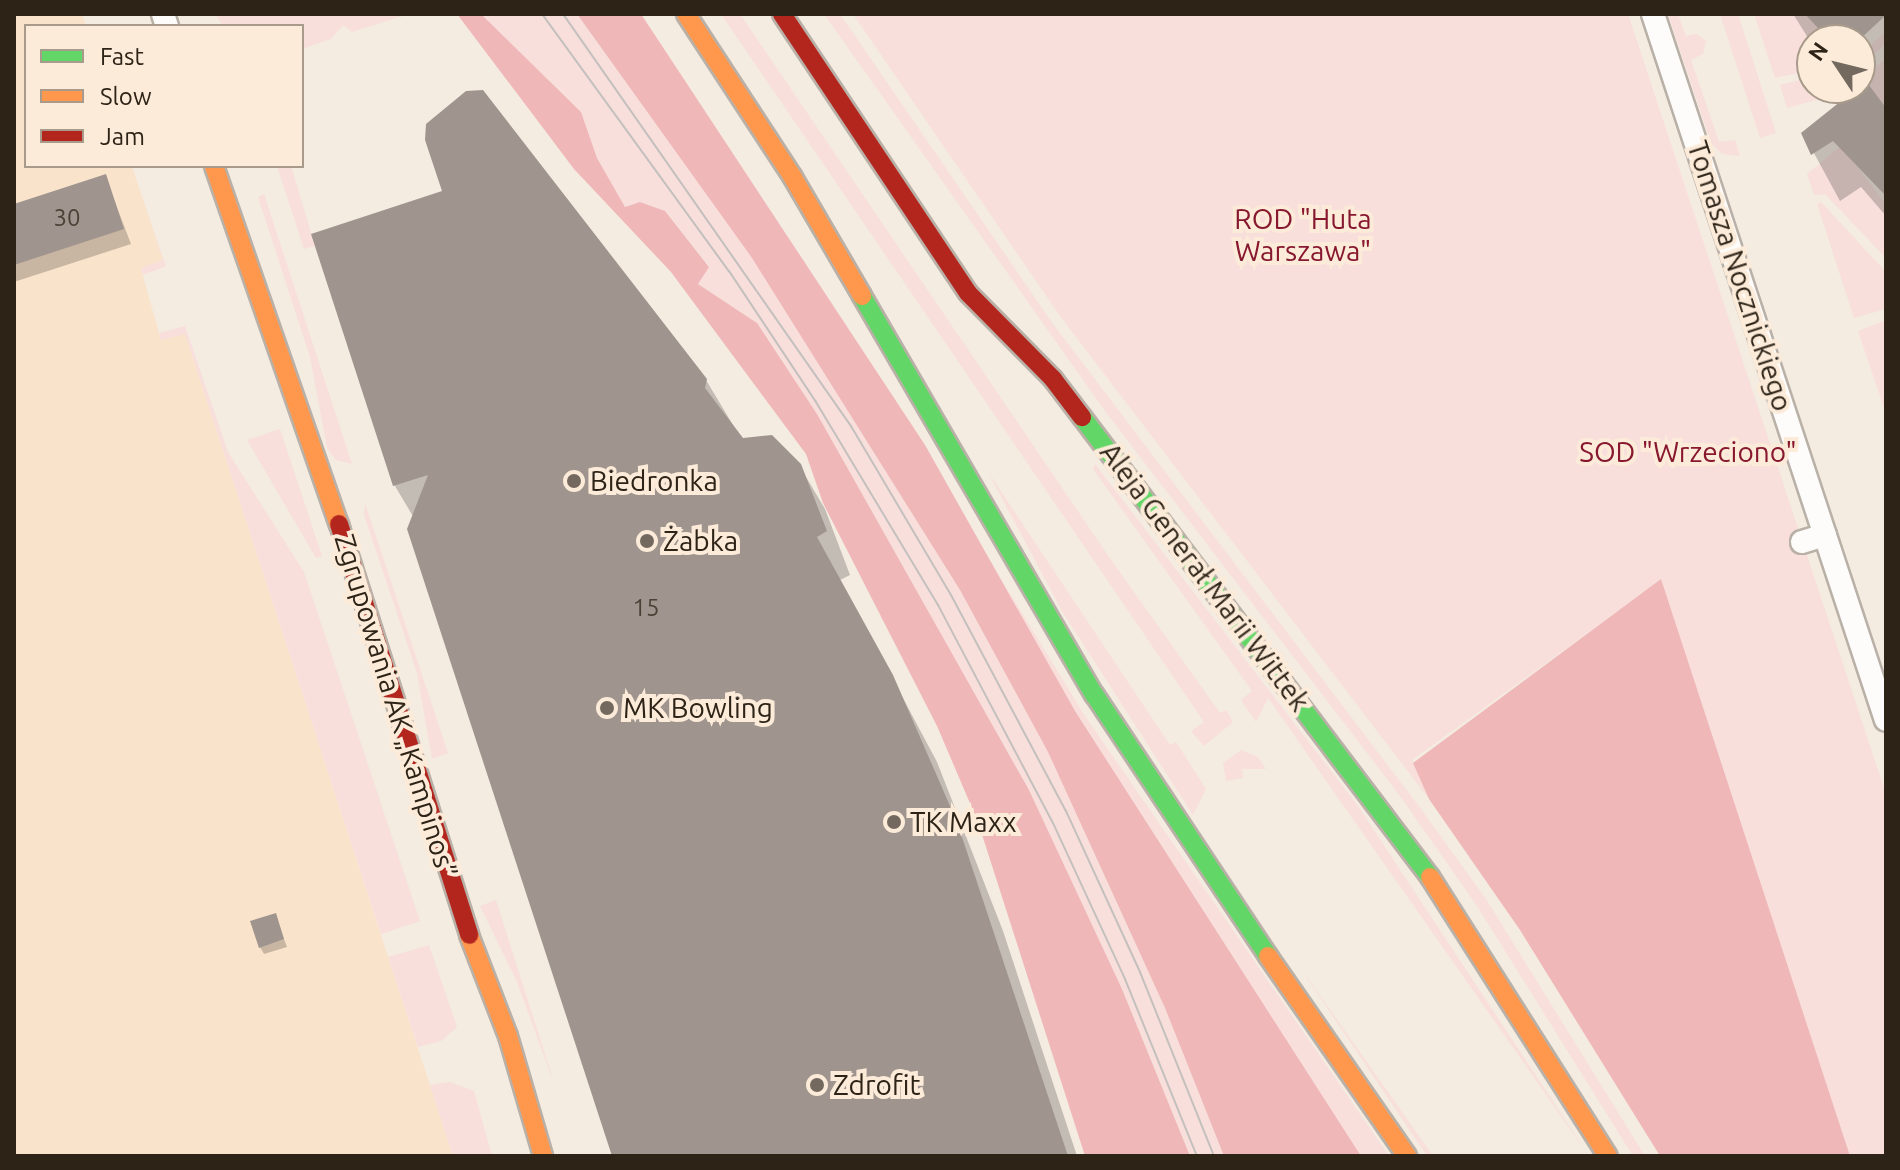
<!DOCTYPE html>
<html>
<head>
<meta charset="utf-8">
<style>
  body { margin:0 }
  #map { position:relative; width:1900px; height:1170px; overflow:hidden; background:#f4ebe1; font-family:Ubuntu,sans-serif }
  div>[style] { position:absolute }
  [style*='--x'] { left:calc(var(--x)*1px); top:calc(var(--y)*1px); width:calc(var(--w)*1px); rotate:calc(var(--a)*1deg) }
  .built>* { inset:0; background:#fae3cb }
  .green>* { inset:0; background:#f8dfdb }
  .forest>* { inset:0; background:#efb7b7 }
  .shadow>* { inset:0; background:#0003 }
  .building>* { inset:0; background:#9f958e }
  .roads { filter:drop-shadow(2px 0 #b9b0a7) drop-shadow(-2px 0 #b9b0a7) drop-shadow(0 2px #b9b0a7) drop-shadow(0 -2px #b9b0a7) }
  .street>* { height:22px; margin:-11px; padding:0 11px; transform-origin:11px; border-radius:11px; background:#fdfcfa }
  .fast>* { height:18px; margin:-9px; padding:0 9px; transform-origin:9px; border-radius:9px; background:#63d668 }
  .slow>* { height:18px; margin:-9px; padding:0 9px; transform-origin:9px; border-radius:9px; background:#ff974d }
  .jam>* { height:18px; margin:-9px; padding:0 9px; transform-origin:9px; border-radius:9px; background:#b3261e }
  .tram>* { height:2px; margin:-1px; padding:0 1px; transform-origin:1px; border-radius:1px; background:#c4c0bd }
  .dots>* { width:22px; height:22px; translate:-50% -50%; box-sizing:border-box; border:4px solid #fcebd9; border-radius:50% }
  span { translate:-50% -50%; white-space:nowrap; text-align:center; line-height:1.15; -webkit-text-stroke:8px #fcebd9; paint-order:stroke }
  .number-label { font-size:24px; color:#4a4035 }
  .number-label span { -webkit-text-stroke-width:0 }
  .park-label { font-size:28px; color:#87182f }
  .street-label { font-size:28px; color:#2d2317 }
  .poi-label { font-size:28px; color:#2d2317 }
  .left { translate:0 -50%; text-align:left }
  .frame { position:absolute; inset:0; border:16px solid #2d2317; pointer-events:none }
  .legend { position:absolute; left:24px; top:24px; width:280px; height:144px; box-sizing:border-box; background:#fcebd9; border:2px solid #a99b8b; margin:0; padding:10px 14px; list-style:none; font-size:24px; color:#2d2317 }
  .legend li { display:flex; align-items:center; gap:16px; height:40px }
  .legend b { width:40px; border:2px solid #a99b8b }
  .north { position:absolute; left:1796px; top:24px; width:80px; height:80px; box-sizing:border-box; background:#fcebd9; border:2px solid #a99b8b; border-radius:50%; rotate:305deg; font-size:22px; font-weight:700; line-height:32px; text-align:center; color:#2d2317 }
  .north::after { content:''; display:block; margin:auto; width:28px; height:36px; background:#73695e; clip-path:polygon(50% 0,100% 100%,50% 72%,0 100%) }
</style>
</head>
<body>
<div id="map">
  <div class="built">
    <i style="clip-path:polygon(14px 14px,82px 14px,86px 26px,26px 26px,26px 166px,132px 166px,163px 260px,141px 269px,161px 340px,185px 333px,453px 1156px,14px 1156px)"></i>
  </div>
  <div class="green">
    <i style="clip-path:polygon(215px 14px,409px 14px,352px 32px,343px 25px,331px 39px,302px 49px,302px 26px,223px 26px)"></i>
    <i style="clip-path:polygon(481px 14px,577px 14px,752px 258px,960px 590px,1048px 752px,1165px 1008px,1224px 1156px,1190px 1156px,1122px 989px,1029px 790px,817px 414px,757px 323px,697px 283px,709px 266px,665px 211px,640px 202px,625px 207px,597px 158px,581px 112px)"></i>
    <i style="clip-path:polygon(721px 14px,740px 14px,1107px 554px,1220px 713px,1226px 710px,1233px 722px,1204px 746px,1191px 731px,1204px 722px)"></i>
    <i style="clip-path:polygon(824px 14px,840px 14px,1053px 324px,1421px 809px,1486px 899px,1645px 1156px,1633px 1156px,1477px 906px,1400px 796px,1105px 411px)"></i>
    <i style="clip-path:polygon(853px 14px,1628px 14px,1886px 794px,1886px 1156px,1850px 1156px,1661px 580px,1412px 760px,1429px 799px,1060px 316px)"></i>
    <i style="clip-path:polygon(1668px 14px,1678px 14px,1686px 36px,1697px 34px,1706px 41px,1703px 54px,1691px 60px,1719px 142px,1735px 140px,1740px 156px,1722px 154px,1711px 143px)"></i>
    <i style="clip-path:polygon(1720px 14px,1738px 14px,1776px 133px,1760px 138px)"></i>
    <i style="clip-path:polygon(1754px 14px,1805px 14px,1829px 40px,1812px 40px,1812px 70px,1775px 78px)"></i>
    <i style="clip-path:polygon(1886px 31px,1886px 43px,1860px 67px,1860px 55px)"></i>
    <i style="clip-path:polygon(1886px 58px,1886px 105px,1881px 105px,1865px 78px)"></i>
    <i style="clip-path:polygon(1812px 77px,1812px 88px,1837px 88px,1827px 97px,1787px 108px,1780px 85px)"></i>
    <i style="clip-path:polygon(1881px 113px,1869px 153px,1856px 165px,1886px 205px,1886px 258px,1825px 194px,1814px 195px,1807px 174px)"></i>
    <i style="clip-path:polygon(277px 166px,291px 166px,315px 246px,304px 249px)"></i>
    <i style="clip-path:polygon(264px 194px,352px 464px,336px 460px,327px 448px,310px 357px,258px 197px)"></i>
    <i style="clip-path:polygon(143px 200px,166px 266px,143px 275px,141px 268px,163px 260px)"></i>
    <i style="clip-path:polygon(1821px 202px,1886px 272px,1886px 309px,1854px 318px,1817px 204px)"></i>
    <i style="clip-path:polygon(1886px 320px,1886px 414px,1858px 331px)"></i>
    <i style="clip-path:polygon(185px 326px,228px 452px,304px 572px,420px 921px,381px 934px,185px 334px,161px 340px,159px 333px)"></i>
    <i style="clip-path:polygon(280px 429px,322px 556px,316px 558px,247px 440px)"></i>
    <i style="clip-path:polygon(1095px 464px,1358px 806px,1589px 1156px,1268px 698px,1256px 722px,1241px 700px,1252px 691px,1093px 469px)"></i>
    <i style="clip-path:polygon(988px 472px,1170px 745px,1176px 742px,1206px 789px,1193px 815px,1062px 611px)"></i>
    <i style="clip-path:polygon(365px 503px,448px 753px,432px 759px,417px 673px,364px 515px)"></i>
    <i style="clip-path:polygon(989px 559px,1085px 716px,1389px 1156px,1361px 1156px,1075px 711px)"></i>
    <i style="clip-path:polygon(1241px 750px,1258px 757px,1266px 769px,1242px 769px,1243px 778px,1226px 781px,1223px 763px)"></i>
    <i style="clip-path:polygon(496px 900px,556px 1089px,517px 982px,480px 906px)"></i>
    <i style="clip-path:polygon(429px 945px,457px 1027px,441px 1041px,418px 1047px,388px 957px)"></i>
    <i style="clip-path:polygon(1295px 960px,1433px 1156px,1427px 1156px)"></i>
    <i style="clip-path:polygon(450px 1082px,474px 1091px,492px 1156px,453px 1156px,430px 1085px)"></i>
  </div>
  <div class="forest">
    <i style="clip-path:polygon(457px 14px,481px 14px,581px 112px,597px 158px,625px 207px,640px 202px,665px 211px,709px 267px,698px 284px,757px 323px,817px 414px,1029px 790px,1122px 989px,1190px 1156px,1085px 1156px,978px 822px,937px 726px,823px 503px,806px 454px,671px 272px,574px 169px)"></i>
    <i style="clip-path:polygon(577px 14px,641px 14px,925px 445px,1075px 711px,1361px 1156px,1224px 1156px,1165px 1008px,1048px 752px,960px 590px,752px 258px)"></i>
    <i style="clip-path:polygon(1661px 579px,1850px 1156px,1660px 1156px,1520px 930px,1429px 799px,1413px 763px)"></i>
  </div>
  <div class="shadow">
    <i style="clip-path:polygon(1793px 14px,1886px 14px,1886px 216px,1861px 187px,1840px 201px,1803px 133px,1856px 92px,1853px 88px,1860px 88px,1860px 40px,1812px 44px)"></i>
    <i style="clip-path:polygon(105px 176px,131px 244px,14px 282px,14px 206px)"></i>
    <i style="clip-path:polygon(314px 235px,706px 380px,742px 440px,799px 465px,825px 509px,850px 575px,840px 580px,937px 762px,1003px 931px,1077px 1156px,614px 1156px,414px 518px,395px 486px)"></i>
    <i style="clip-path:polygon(275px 915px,287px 947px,264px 954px,260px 947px)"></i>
  </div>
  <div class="building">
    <i style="clip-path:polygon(1805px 14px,1886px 14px,1886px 15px,1859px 40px,1829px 40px)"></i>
    <i style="clip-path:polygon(1866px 81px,1886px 108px,1886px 196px,1833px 141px,1811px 155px,1801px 133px)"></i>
    <i style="clip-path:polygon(483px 90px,707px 379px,705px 388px,743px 438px,772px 435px,801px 464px,827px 531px,817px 537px,893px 675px,957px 822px,1068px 1156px,612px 1156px,407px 529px,428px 475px,393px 486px,311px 234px,442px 191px,425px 140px,426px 124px,466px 91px)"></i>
    <i style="clip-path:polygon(106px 174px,124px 229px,14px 265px,14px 204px)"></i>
    <i style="clip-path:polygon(276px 913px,284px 939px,259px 948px,250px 921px)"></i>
  </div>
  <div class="roads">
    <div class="street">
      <i style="--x:163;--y:14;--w:13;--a:72"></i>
      <i style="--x:1653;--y:14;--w:743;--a:71.74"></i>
      <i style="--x:1802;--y:542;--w:24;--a:-17"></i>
    </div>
    <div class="fast">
      <i style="--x:862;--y:296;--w:461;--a:59.8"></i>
      <i style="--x:1094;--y:694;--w:315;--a:56.4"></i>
      <i style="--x:1082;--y:417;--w:577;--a:52.89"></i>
    </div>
    <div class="slow">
      <i style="--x:686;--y:14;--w:194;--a:56.8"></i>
      <i style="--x:792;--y:176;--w:139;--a:59.7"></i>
      <i style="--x:214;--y:166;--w:379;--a:70.8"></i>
      <i style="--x:1430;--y:877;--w:331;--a:57.5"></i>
      <i style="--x:469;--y:935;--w:108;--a:68.9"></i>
      <i style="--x:508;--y:1036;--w:125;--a:73.7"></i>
      <i style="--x:1268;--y:956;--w:244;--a:55.2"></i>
    </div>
    <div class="jam">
      <i style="--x:782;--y:14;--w:335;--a:56.3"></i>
      <i style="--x:968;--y:293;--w:121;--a:45.3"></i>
      <i style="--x:1053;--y:379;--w:48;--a:52.7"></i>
      <i style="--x:339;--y:524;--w:431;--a:72.4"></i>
    </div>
  </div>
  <div class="tram">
    <i style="--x:542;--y:14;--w:318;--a:54"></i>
    <i style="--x:729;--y:271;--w:157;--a:56.4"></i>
    <i style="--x:816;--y:402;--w:237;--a:59"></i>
    <i style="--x:938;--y:605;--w:246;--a:62.2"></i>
    <i style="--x:1053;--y:823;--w:172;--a:65.2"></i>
    <i style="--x:1125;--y:979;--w:191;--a:67.9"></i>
    <i style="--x:563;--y:14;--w:503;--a:55.05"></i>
    <i style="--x:851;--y:426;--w:196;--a:59.4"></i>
    <i style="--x:951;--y:595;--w:245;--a:62"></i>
    <i style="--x:1066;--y:811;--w:177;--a:65.3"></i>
    <i style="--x:1140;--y:972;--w:198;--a:68.1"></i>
  </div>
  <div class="dots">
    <i style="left:574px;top:481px;background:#73695e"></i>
    <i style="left:647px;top:541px;background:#73695e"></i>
    <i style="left:607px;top:708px;background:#73695e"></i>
    <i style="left:894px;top:822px;background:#73695e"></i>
    <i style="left:817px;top:1085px;background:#73695e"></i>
  </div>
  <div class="number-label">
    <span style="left:67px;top:218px">30</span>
    <span style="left:646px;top:608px">15</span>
  </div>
  <div class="park-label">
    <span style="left:1303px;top:235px">ROD "Huta<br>Warszawa"</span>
    <span style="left:1688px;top:452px">SOD "Wrzeciono"</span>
  </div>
  <div class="street-label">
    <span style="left:1740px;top:276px;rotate:72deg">Tomasza Nocznickiego</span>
    <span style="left:1205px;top:577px;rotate:53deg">Aleja Generał Marii Wittek</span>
    <span style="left:396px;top:706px;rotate:73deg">Zgrupowania AK „Kampinos”</span>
  </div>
  <div class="poi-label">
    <span class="left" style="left:590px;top:481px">Biedronka</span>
    <span class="left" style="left:663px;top:541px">Żabka</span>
    <span class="left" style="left:623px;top:708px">MK Bowling</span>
    <span class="left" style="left:910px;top:822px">TK Maxx</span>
    <span class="left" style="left:833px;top:1085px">Zdrofit</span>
  </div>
  <div class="frame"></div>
  <ul class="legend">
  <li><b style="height:10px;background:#63d668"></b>Fast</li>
  <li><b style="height:10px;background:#ff974d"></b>Slow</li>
  <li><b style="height:10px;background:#b3261e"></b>Jam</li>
  </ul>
  <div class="north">N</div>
</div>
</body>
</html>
